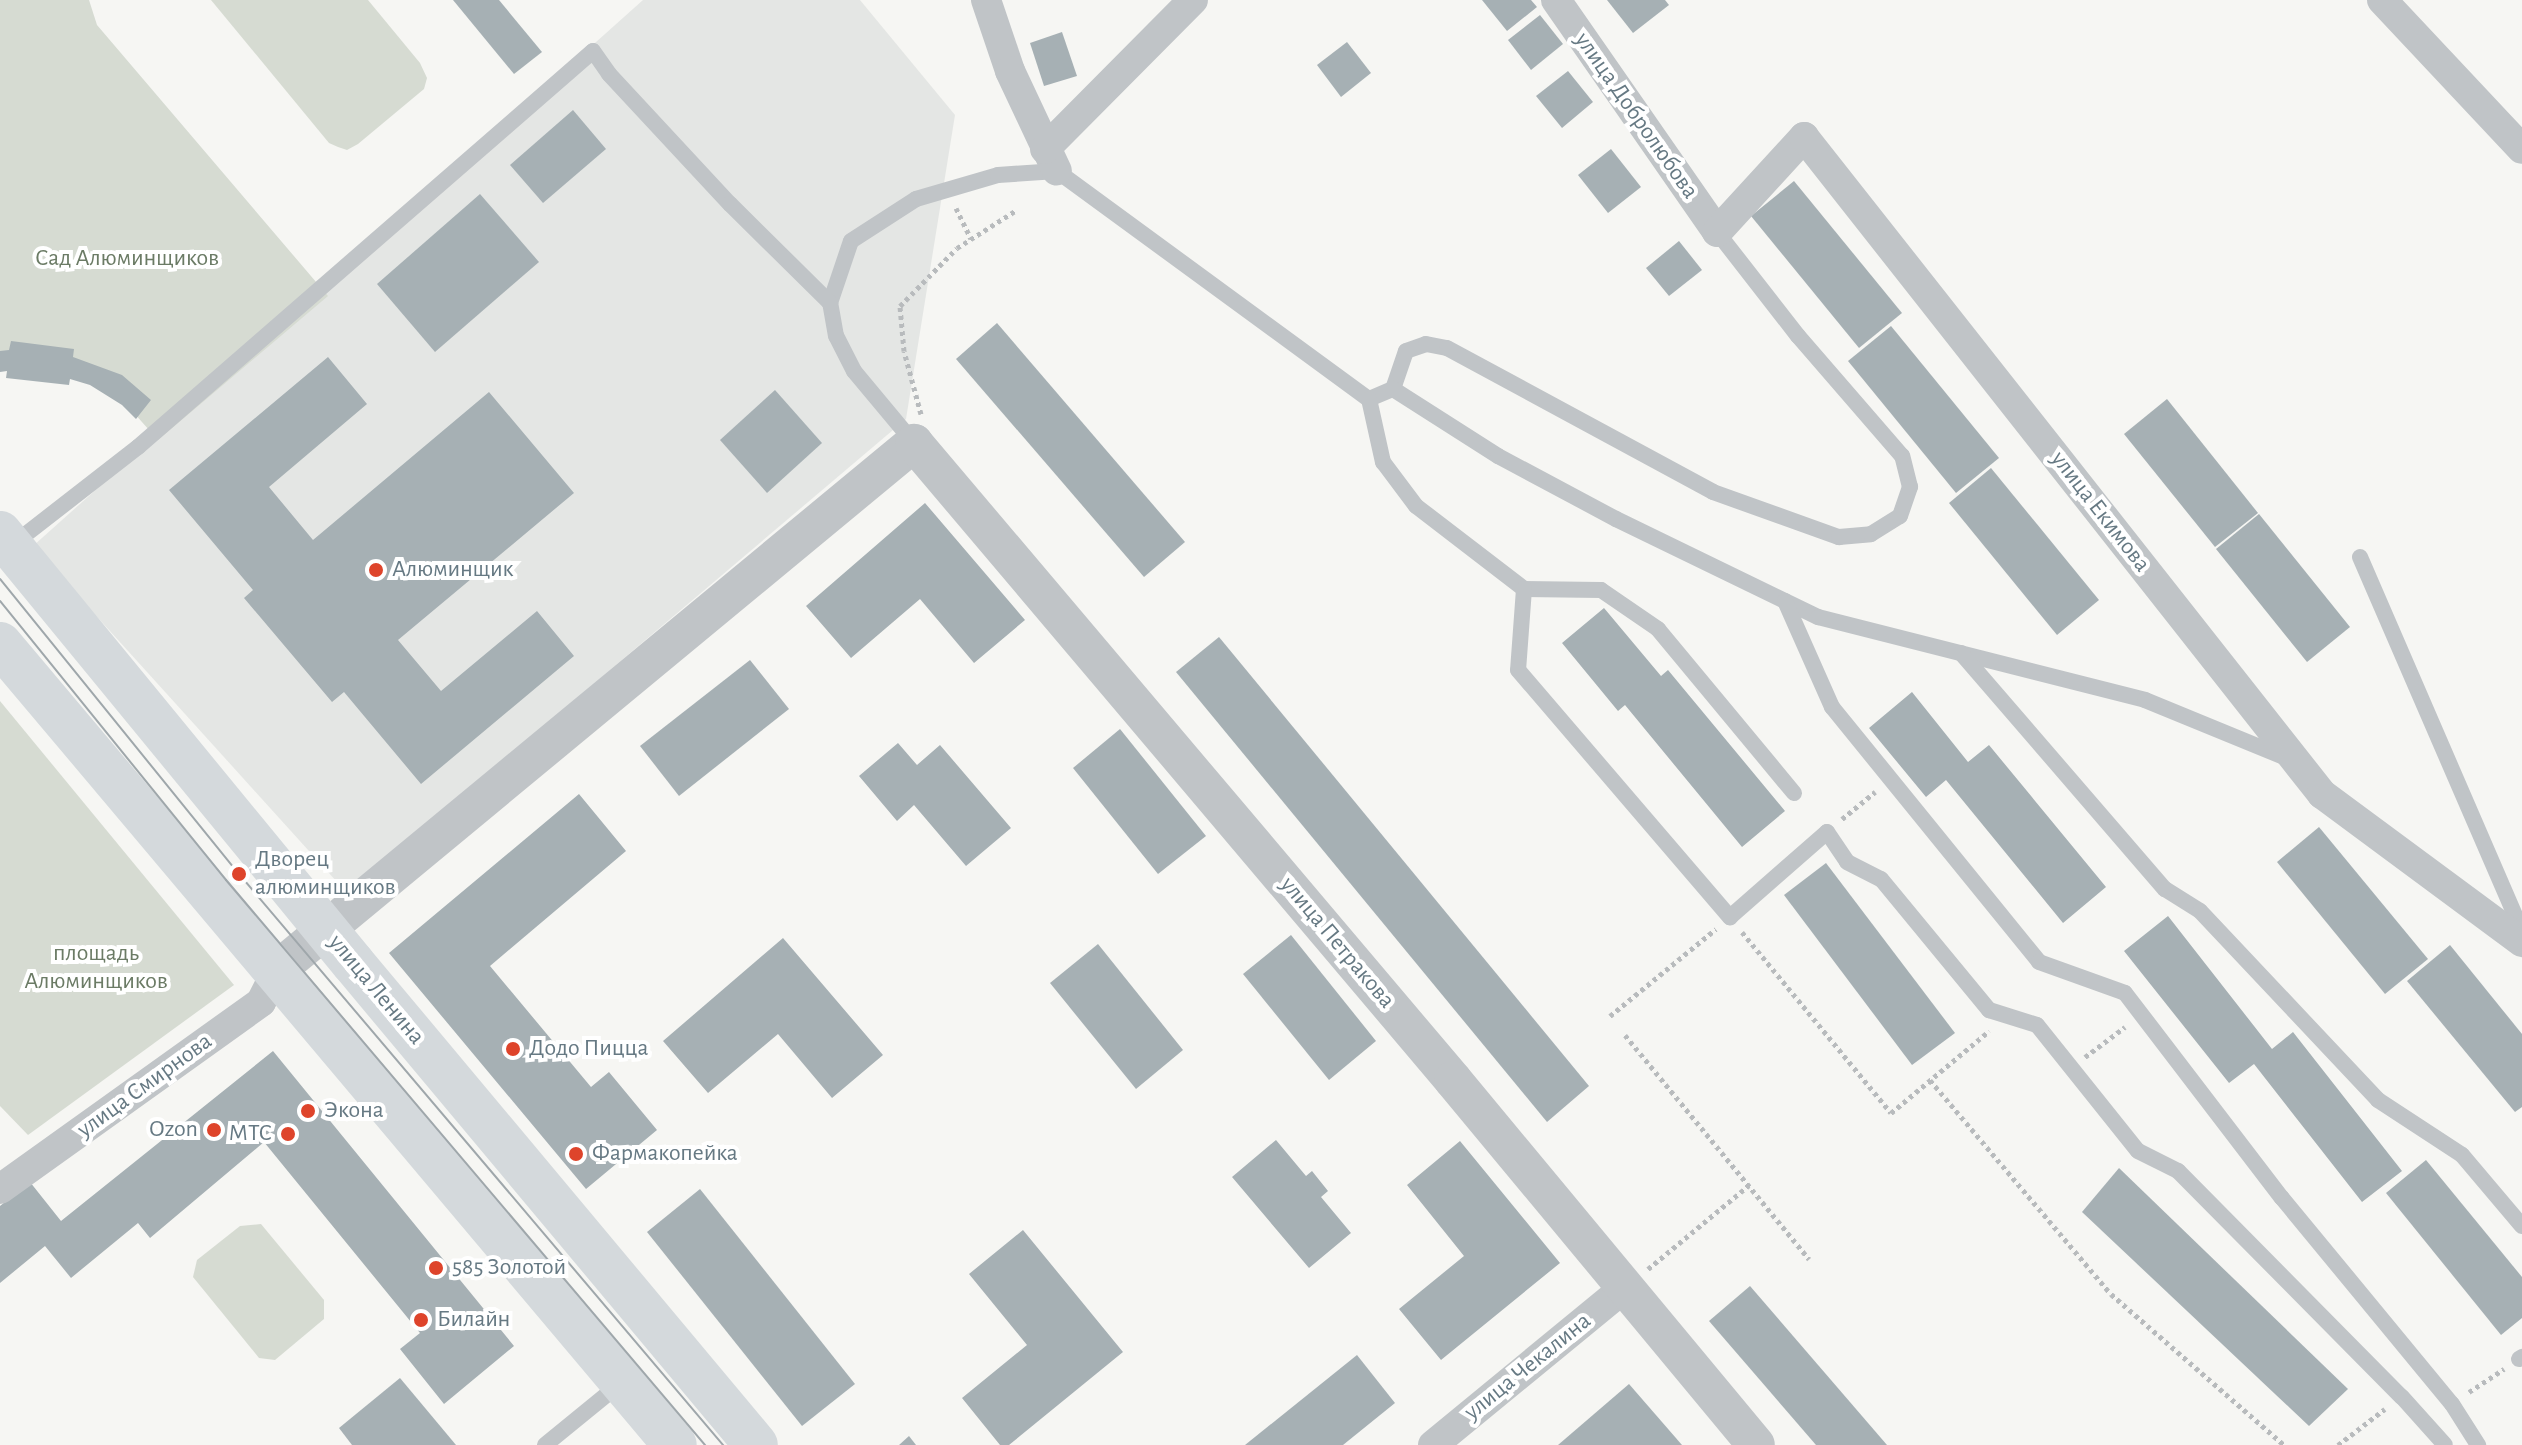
<!DOCTYPE html>
<html>
<head>
<meta charset="utf-8">
<style>
  body { margin:0 }
  #map { position:relative; width:2522px; height:1445px; overflow:hidden; background:#f6f6f3; font-family:"Alegreya Sans",sans-serif }
  div>[style] { position:absolute }
  [style*='--x'] { left:calc(var(--x)*1px); top:calc(var(--y)*1px); width:calc(var(--w)*1px); rotate:calc(var(--a)*1deg) }
  .built>* { inset:0; background:#e4e6e4 }
  .green>* { inset:0; background:#d6dbd2 }
  .building>* { inset:0; background:#a6b0b4 }
  .path>* { height:5px; margin-top:-2.5px; transform-origin:0; background:repeating-linear-gradient(90deg,#b8bbbd 0 4px,transparent 0 8px) }
  .service>* { height:16px; margin:-8px; padding:0 8px; transform-origin:8px; border-radius:8px; background:#c0c4c7 }
  .minor>* { height:30px; margin:-15px; padding:0 15px; transform-origin:15px; border-radius:15px; background:#c0c4c7 }
  .tertiary>* { height:38px; margin:-19px; padding:0 19px; transform-origin:19px; border-radius:19px; background:#c0c4c7 }
  .secondary>* { height:44px; margin:-22px; padding:0 22px; transform-origin:22px; border-radius:22px; background:#d4d9dc }
  .tram>* { height:2px; margin:-1px; padding:0 1px; transform-origin:1px; border-radius:1px; background:#9fa7ab }
  .dots>* { width:22px; height:22px; translate:-50% -50%; box-sizing:border-box; border:4px solid #fff; border-radius:50% }
  span { translate:-50% -50%; white-space:nowrap; text-align:center; line-height:1.15; -webkit-text-stroke:8px #fff; paint-order:stroke }
  .street-label { font-size:24px; color:#667983 }
  .park-label { font-size:24px; color:#6b7b65 }
  .poi-label { font-size:24px; color:#667983 }
  .left { translate:0 -50%; text-align:left }
  .right { translate:-100% -50%; text-align:right }
</style>
</head>
<body>
<div id="map">
  <div class="built">
    <i style="clip-path:polygon(643px 0,860px 0,955px 115px,906px 419px,347px 893px,33px 546px)"></i>
  </div>
  <div class="green">
    <i style="clip-path:polygon(0 0,89px 0,97px 25px,328px 296px,158px 440px,109px 385px,0 362px)"></i>
    <i style="clip-path:polygon(211px 0,368px 0,420px 63px,427px 78px,424px 89px,358px 144px,347px 150px,338px 147px,329px 143px)"></i>
    <i style="clip-path:polygon(0 701px,234px 985px,28px 1135px,0 1106px)"></i>
    <i style="clip-path:polygon(261px 1224px,324px 1300px,324px 1319px,275px 1360px,259px 1358px,193px 1277px,197px 1260px,240px 1226px)"></i>
  </div>
  <div class="building">
    <i style="clip-path:polygon(453px 0,499px 0,542px 52px,514px 74px)"></i>
    <i style="clip-path:polygon(1482px 0,1531px 0,1537px 7px,1507px 31px)"></i>
    <i style="clip-path:polygon(1607px 0,1665px 0,1669px 5px,1633px 33px)"></i>
    <i style="clip-path:polygon(1540px 15px,1563px 44px,1531px 70px,1508px 40px)"></i>
    <i style="clip-path:polygon(1062px 32px,1077px 76px,1044px 86px,1030px 43px)"></i>
    <i style="clip-path:polygon(1347px 42px,1371px 73px,1341px 97px,1317px 65px)"></i>
    <i style="clip-path:polygon(1568px 71px,1593px 102px,1562px 128px,1536px 96px)"></i>
    <i style="clip-path:polygon(573px 110px,606px 149px,543px 203px,510px 165px)"></i>
    <i style="clip-path:polygon(1611px 149px,1641px 187px,1608px 213px,1578px 175px)"></i>
    <i style="clip-path:polygon(1794px 181px,1902px 313px,1859px 348px,1751px 216px)"></i>
    <i style="clip-path:polygon(480px 194px,539px 262px,435px 352px,377px 284px)"></i>
    <i style="clip-path:polygon(1679px 241px,1702px 270px,1669px 296px,1646px 268px)"></i>
    <i style="clip-path:polygon(997px 323px,1185px 542px,1144px 577px,956px 359px)"></i>
    <i style="clip-path:polygon(1891px 326px,1999px 458px,1956px 493px,1848px 361px)"></i>
    <i style="clip-path:polygon(11px 341px,74px 349px,73px 357px,122px 375px,151px 400px,136px 419px,122px 405px,90px 385px,70px 379px,69px 385px,6px 378px,7px 371px,0 372px,0 351px,9px 350px)"></i>
    <i style="clip-path:polygon(328px 357px,367px 404px,269px 487px,313px 540px,489px 392px,574px 493px,398px 640px,441px 691px,537px 611px,574px 656px,421px 784px,344px 692px,332px 702px,244px 598px,253px 590px,169px 490px)"></i>
    <i style="clip-path:polygon(775px 390px,822px 443px,767px 493px,720px 440px)"></i>
    <i style="clip-path:polygon(2167px 399px,2258px 513px,2215px 547px,2124px 434px)"></i>
    <i style="clip-path:polygon(1991px 468px,2099px 600px,2057px 635px,1949px 503px)"></i>
    <i style="clip-path:polygon(925px 503px,1025px 620px,974px 663px,920px 599px,851px 658px,806px 606px)"></i>
    <i style="clip-path:polygon(2259px 514px,2350px 627px,2307px 662px,2216px 549px)"></i>
    <i style="clip-path:polygon(1604px 608px,1661px 676px,1668px 670px,1785px 811px,1742px 847px,1625px 705px,1618px 711px,1562px 643px)"></i>
    <i style="clip-path:polygon(1219px 637px,1589px 1086px,1547px 1122px,1176px 672px)"></i>
    <i style="clip-path:polygon(750px 660px,789px 709px,679px 796px,640px 746px)"></i>
    <i style="clip-path:polygon(1912px 692px,1968px 762px,1989px 745px,2106px 887px,2063px 923px,1946px 780px,1926px 797px,1869px 728px)"></i>
    <i style="clip-path:polygon(1120px 729px,1206px 836px,1158px 874px,1073px 768px)"></i>
    <i style="clip-path:polygon(898px 743px,917px 765px,940px 745px,1011px 828px,966px 866px,914px 805px,897px 821px,859px 776px)"></i>
    <i style="clip-path:polygon(579px 794px,626px 851px,490px 966px,591px 1087px,609px 1072px,657px 1130px,586px 1189px,389px 953px)"></i>
    <i style="clip-path:polygon(2319px 827px,2428px 959px,2385px 994px,2277px 862px)"></i>
    <i style="clip-path:polygon(1826px 863px,1955px 1033px,1912px 1065px,1784px 895px)"></i>
    <i style="clip-path:polygon(2168px 916px,2272px 1049px,2293px 1032px,2402px 1171px,2362px 1202px,2254px 1064px,2229px 1083px,2124px 951px)"></i>
    <i style="clip-path:polygon(1291px 935px,1376px 1041px,1329px 1080px,1243px 974px)"></i>
    <i style="clip-path:polygon(783px 938px,883px 1055px,832px 1098px,778px 1034px,708px 1093px,663px 1041px)"></i>
    <i style="clip-path:polygon(1098px 944px,1183px 1050px,1136px 1089px,1050px 983px)"></i>
    <i style="clip-path:polygon(2450px 945px,2522px 1034px,2522px 1107px,2515px 1112px,2407px 981px)"></i>
    <i style="clip-path:polygon(273px 1051px,514px 1346px,444px 1404px,400px 1349px,420px 1333px,264px 1142px,150px 1238px,138px 1223px,71px 1278px,45px 1246px,0 1283px,0 1206px,30px 1182px,61px 1221px)"></i>
    <i style="clip-path:polygon(1276px 1140px,1306px 1176px,1312px 1171px,1328px 1191px,1321px 1197px,1351px 1233px,1309px 1268px,1232px 1177px)"></i>
    <i style="clip-path:polygon(1460px 1141px,1560px 1263px,1441px 1360px,1399px 1309px,1464px 1256px,1407px 1185px)"></i>
    <i style="clip-path:polygon(2426px 1160px,2522px 1277px,2522px 1318px,2501px 1335px,2386px 1193px)"></i>
    <i style="clip-path:polygon(2119px 1168px,2348px 1389px,2309px 1426px,2082px 1212px)"></i>
    <i style="clip-path:polygon(700px 1189px,855px 1384px,802px 1426px,647px 1232px)"></i>
    <i style="clip-path:polygon(1023px 1230px,1123px 1352px,1009px 1445px,1000px 1445px,962px 1398px,1027px 1345px,969px 1274px)"></i>
    <i style="clip-path:polygon(1750px 1286px,1887px 1445px,1816px 1445px,1709px 1321px)"></i>
    <i style="clip-path:polygon(1357px 1355px,1395px 1403px,1343px 1445px,1245px 1445px)"></i>
    <i style="clip-path:polygon(400px 1378px,456px 1445px,352px 1445px,339px 1428px)"></i>
    <i style="clip-path:polygon(1629px 1384px,1682px 1445px,1558px 1445px)"></i>
    <i style="clip-path:polygon(909px 1436px,916px 1445px,899px 1445px)"></i>
  </div>
  <div class="path">
    <i style="--x:956;--y:208;--w:34;--a:64"></i>
    <i style="--x:921;--y:414;--w:65;--a:-105.1"></i>
    <i style="--x:904;--y:351;--w:45;--a:-95.1"></i>
    <i style="--x:900;--y:306;--w:81;--a:-45.5"></i>
    <i style="--x:957;--y:248;--w:69;--a:-32.5"></i>
    <i style="--x:1842;--y:819;--w:43;--a:-39.3"></i>
    <i style="--x:1742;--y:932;--w:234;--a:50.5"></i>
    <i style="--x:1891;--y:1113;--w:128;--a:-39.9"></i>
    <i style="--x:1610;--y:1016;--w:137;--a:-39.4"></i>
    <i style="--x:1625;--y:1035;--w:290;--a:50.6"></i>
    <i style="--x:2085;--y:1057;--w:50;--a:-36.9"></i>
    <i style="--x:1930;--y:1080;--w:280;--a:49.8"></i>
    <i style="--x:2111;--y:1294;--w:230;--a:41.1"></i>
    <i style="--x:1648;--y:1269;--w:131;--a:-39.7"></i>
    <i style="--x:2469;--y:1392;--w:42;--a:-33.3"></i>
    <i style="--x:2338;--y:1445;--w:59;--a:-37.5"></i>
  </div>
  <div class="service">
    <i style="--x:1393;--y:389;--w:40;--a:-71.1"></i>
    <i style="--x:1406;--y:351;--w:21;--a:-19"></i>
    <i style="--x:1426;--y:344;--w:21;--a:11"></i>
    <i style="--x:1447;--y:348;--w:302;--a:28.4"></i>
    <i style="--x:1713;--y:492;--w:134;--a:19.7"></i>
    <i style="--x:1839;--y:537;--w:32;--a:-5"></i>
    <i style="--x:1871;--y:534;--w:34;--a:-32"></i>
    <i style="--x:1900;--y:516;--w:31;--a:-71"></i>
    <i style="--x:1910;--y:487;--w:32;--a:-104"></i>
    <i style="--x:1902;--y:456;--w:159;--a:-130.9"></i>
    <i style="--x:1798;--y:336;--w:132;--a:-127.9"></i>
    <i style="--x:1369;--y:399;--w:26;--a:-23"></i>
    <i style="--x:1393;--y:389;--w:125;--a:32.5"></i>
    <i style="--x:1498;--y:456;--w:134;--a:28.1"></i>
    <i style="--x:1616;--y:519;--w:225;--a:25.9"></i>
    <i style="--x:1818;--y:617;--w:337;--a:14.2"></i>
    <i style="--x:2145;--y:700;--w:156;--a:22.3"></i>
    <i style="--x:914;--y:443;--w:94;--a:-129.8"></i>
    <i style="--x:854;--y:371;--w:39;--a:-117"></i>
    <i style="--x:836;--y:336;--w:34;--a:-100"></i>
    <i style="--x:830;--y:303;--w:65;--a:-71.3"></i>
    <i style="--x:851;--y:241;--w:77;--a:-32.9"></i>
    <i style="--x:916;--y:199;--w:85;--a:-16.3"></i>
    <i style="--x:998;--y:175;--w:59;--a:-3.9"></i>
    <i style="--x:1057;--y:171;--w:386;--a:36.2"></i>
    <i style="--x:1369;--y:399;--w:65;--a:77.5"></i>
    <i style="--x:1383;--y:462;--w:55;--a:53.1"></i>
    <i style="--x:1416;--y:506;--w:136;--a:37.5"></i>
    <i style="--x:12;--y:545;--w:160;--a:-37.9"></i>
    <i style="--x:138;--y:447;--w:603;--a:-41.03"></i>
    <i style="--x:593;--y:51;--w:28;--a:55"></i>
    <i style="--x:609;--y:74;--w:178;--a:47.1"></i>
    <i style="--x:730;--y:204;--w:141;--a:44.7"></i>
    <i style="--x:2360;--y:557;--w:408;--a:66.6"></i>
    <i style="--x:1785;--y:601;--w:116;--a:66.1"></i>
    <i style="--x:1832;--y:707;--w:328;--a:50.9"></i>
    <i style="--x:2039;--y:962;--w:91;--a:19.8"></i>
    <i style="--x:2125;--y:993;--w:258;--a:52.6"></i>
    <i style="--x:2282;--y:1198;--w:267;--a:50.5"></i>
    <i style="--x:2452;--y:1404;--w:49;--a:57.6"></i>
    <i style="--x:1961;--y:653;--w:312;--a:49.2"></i>
    <i style="--x:2165;--y:889;--w:41;--a:32.2"></i>
    <i style="--x:2200;--y:911;--w:260;--a:46.7"></i>
    <i style="--x:2378;--y:1100;--w:100;--a:33.2"></i>
    <i style="--x:2462;--y:1155;--w:93;--a:49.8"></i>
    <i style="--x:1794;--y:793;--w:213;--a:-129.7"></i>
    <i style="--x:1658;--y:629;--w:69;--a:-145.6"></i>
    <i style="--x:1601;--y:590;--w:77;--a:-179.3"></i>
    <i style="--x:1524;--y:589;--w:81;--a:94.2"></i>
    <i style="--x:1518;--y:670;--w:326;--a:49.4"></i>
    <i style="--x:1730;--y:917;--w:129;--a:-41.2"></i>
    <i style="--x:1827;--y:832;--w:36;--a:56"></i>
    <i style="--x:1847;--y:862;--w:38;--a:27"></i>
    <i style="--x:1881;--y:879;--w:170;--a:50.5"></i>
    <i style="--x:1989;--y:1010;--w:50;--a:17.4"></i>
    <i style="--x:2037;--y:1025;--w:161;--a:51.3"></i>
    <i style="--x:2138;--y:1151;--w:45;--a:26.6"></i>
    <i style="--x:2178;--y:1171;--w:318;--a:45.3"></i>
    <i style="--x:2402;--y:1397;--w:64;--a:48.1"></i>
    <i style="--x:2519;--y:1359;--w:4;--a:-34"></i>
    <i style="--x:545;--y:1445;--w:98;--a:-39.2"></i>
  </div>
  <div class="minor">
    <i style="--x:986;--y:0;--w:75;--a:71.3"></i>
    <i style="--x:1010;--y:71;--w:110;--a:64.8"></i>
    <i style="--x:1556;--y:0;--w:282;--a:55.2"></i>
    <i style="--x:1717;--y:232;--w:129;--a:-47.5"></i>
    <i style="--x:1804;--y:137;--w:837;--a:51.75"></i>
    <i style="--x:2322;--y:794;--w:249;--a:36.5"></i>
    <i style="--x:2382;--y:0;--w:204;--a:46.8"></i>
    <i style="--x:1045;--y:149;--w:210;--a:-45.2"></i>
    <i style="--x:0;--y:1189;--w:321;--a:-35.6"></i>
    <i style="--x:261;--y:1002;--w:36;--a:-63"></i>
    <i style="--x:1433;--y:1445;--w:246;--a:-39.4"></i>
  </div>
  <div class="tertiary">
    <i style="--x:277;--y:970;--w:827;--a:-39.6"></i>
    <i style="--x:914;--y:443;--w:834;--a:49.76"></i>
    <i style="--x:1453;--y:1080;--w:474;--a:50.3"></i>
  </div>
  <div class="secondary">
    <i style="--x:0;--y:533;--w:556;--a:50.62"></i>
    <i style="--x:353;--y:963;--w:628;--a:50.1"></i>
    <i style="--x:0;--y:644;--w:1047;--a:49.88"></i>
  </div>
  <div class="tram">
    <i style="--x:0;--y:579;--w:380;--a:51"></i>
    <i style="--x:239;--y:874;--w:749;--a:49.71"></i>
    <i style="--x:0;--y:601;--w:359;--a:51"></i>
    <i style="--x:226;--y:880;--w:741;--a:49.71"></i>
  </div>
  <div class="dots">
    <i style="left:376px;top:570px;background:#de442b"></i>
    <i style="left:239px;top:874px;background:#de442b"></i>
    <i style="left:513px;top:1049px;background:#de442b"></i>
    <i style="left:308px;top:1111px;background:#de442b"></i>
    <i style="left:214px;top:1130px;background:#de442b"></i>
    <i style="left:288px;top:1134px;background:#de442b"></i>
    <i style="left:576px;top:1154px;background:#de442b"></i>
    <i style="left:436px;top:1268px;background:#de442b"></i>
    <i style="left:421px;top:1320px;background:#de442b"></i>
  </div>
  <div class="street-label">
    <span style="left:1636px;top:116px;rotate:55deg">улица Добролюбова</span>
    <span style="left:2100px;top:512px;rotate:52deg">улица Екимова</span>
    <span style="left:1337px;top:943px;rotate:50deg">улица Петракова</span>
    <span style="left:376px;top:990px;rotate:50deg">улица Ленина</span>
    <span style="left:145px;top:1086px;rotate:-36deg">улица Смирнова</span>
    <span style="left:1528px;top:1367px;rotate:-39deg">улица Чекалина</span>
  </div>
  <div class="park-label">
    <span style="left:127px;top:259px">Сад Алюминщиков</span>
    <span style="left:96px;top:968px">площадь<br>Алюминщиков</span>
  </div>
  <div class="poi-label">
    <span class="left" style="left:392px;top:570px">Алюминщик</span>
    <span class="left" style="left:255px;top:874px">Дворец<br>алюминщиков</span>
    <span class="left" style="left:529px;top:1049px">Додо Пицца</span>
    <span class="left" style="left:324px;top:1111px">Экона</span>
    <span class="right" style="left:198px;top:1130px">Ozon</span>
    <span class="right" style="left:272px;top:1134px">МТС</span>
    <span class="left" style="left:592px;top:1154px">Фармакопейка</span>
    <span class="left" style="left:452px;top:1268px">585 Золотой</span>
    <span class="left" style="left:437px;top:1320px">Билайн</span>
  </div>
</div>
</body>
</html>
